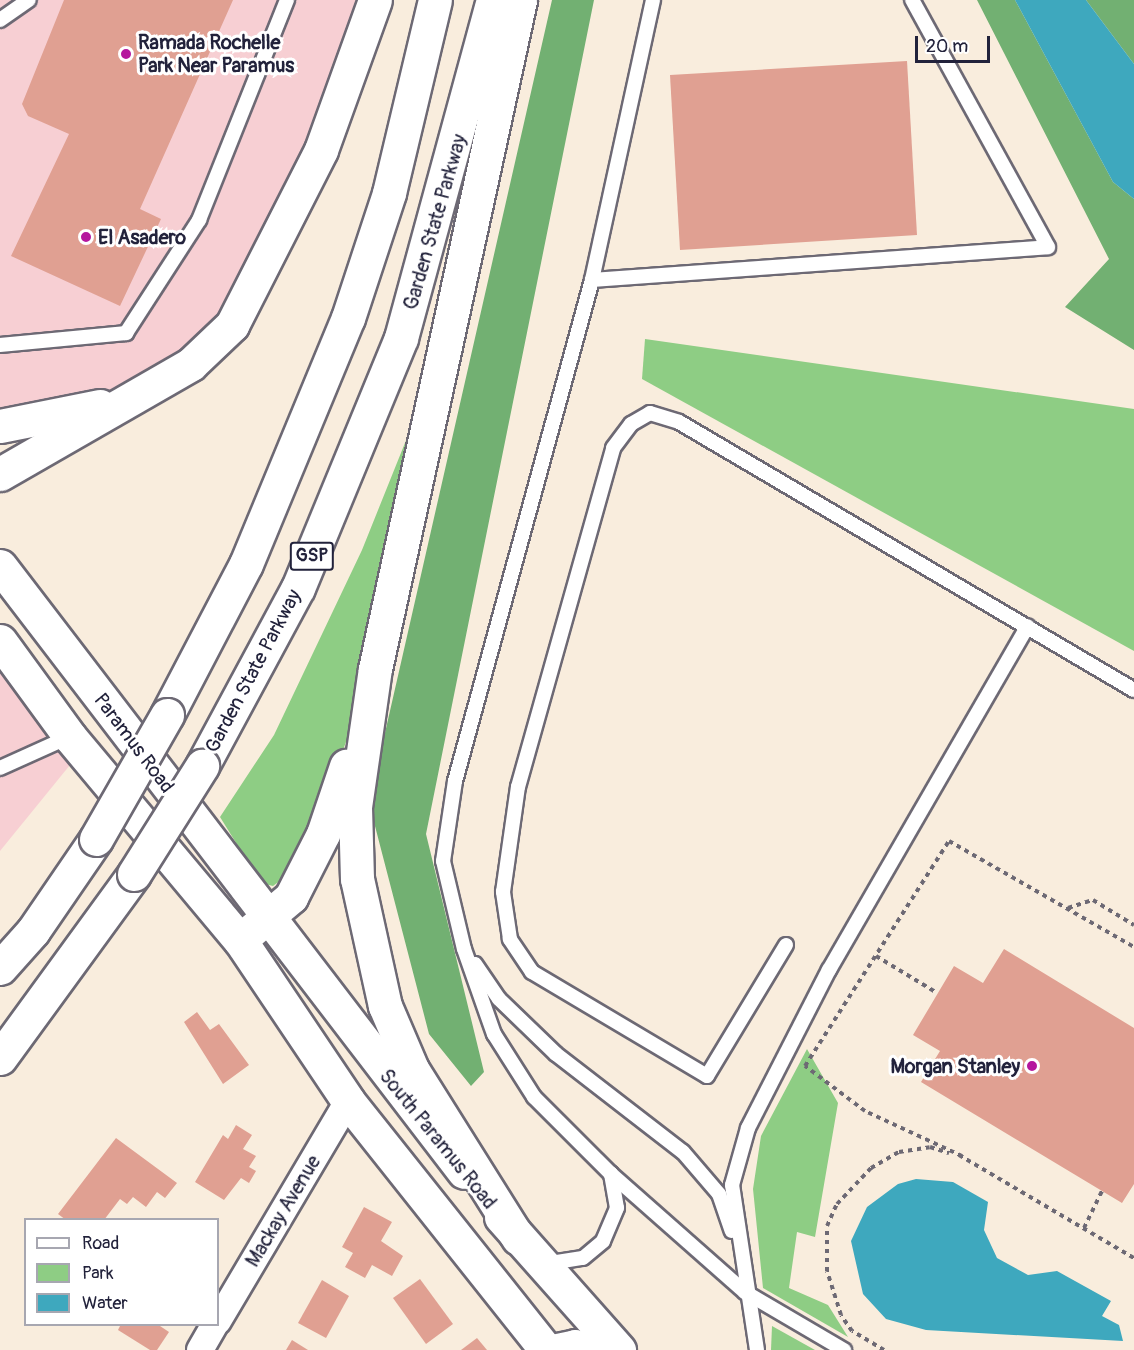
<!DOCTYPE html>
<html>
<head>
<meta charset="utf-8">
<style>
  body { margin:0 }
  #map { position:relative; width:1134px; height:1350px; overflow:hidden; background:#f9eddd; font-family:Pangolin,sans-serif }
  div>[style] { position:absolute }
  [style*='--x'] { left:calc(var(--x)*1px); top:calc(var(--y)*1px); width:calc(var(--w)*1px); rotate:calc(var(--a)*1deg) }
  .built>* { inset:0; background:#f7cfd3 }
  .green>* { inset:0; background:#8ecd84 }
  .forest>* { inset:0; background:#72b072 }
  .water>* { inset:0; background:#3ea8be }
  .building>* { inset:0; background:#e0a092 }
  .path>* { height:4px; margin-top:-2px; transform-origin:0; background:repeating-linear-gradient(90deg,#6d6974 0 4.5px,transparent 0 9px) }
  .roads { filter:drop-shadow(2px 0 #6d6974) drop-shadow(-2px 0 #6d6974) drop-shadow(0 2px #6d6974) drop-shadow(0 -2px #6d6974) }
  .service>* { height:14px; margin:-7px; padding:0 7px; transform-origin:7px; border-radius:7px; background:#fff }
  .minor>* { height:26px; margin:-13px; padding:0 13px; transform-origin:13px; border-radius:13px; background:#fff }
  .secondary>* { height:33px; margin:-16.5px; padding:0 16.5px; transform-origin:16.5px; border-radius:16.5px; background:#fff }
  .motorway>* { height:33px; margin:-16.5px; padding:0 16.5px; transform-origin:16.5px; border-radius:16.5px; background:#fff }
  .bridges { filter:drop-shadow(2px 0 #6d6974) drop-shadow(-2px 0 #6d6974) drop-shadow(0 2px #6d6974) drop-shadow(0 -2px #6d6974) }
  .motorway-bridge>* { height:33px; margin:-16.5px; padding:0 16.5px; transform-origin:16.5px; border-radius:16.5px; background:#fff }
  .dots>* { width:16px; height:16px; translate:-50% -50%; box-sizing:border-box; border:3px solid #fff; border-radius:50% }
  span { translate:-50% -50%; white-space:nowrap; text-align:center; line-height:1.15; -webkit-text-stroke:6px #fff; paint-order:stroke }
  .shield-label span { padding:2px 4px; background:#fff; border:2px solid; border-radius:4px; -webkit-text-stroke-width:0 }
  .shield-label { font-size:18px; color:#22223b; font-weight:700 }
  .poi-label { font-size:20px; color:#22223b; font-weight:700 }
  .left { translate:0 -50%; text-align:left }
  .right { translate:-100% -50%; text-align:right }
  .street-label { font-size:20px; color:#22223b }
  .legend { position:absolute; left:24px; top:1218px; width:195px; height:108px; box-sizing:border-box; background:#fff; border:2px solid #a7a7b1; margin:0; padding:8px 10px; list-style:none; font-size:18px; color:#22223b }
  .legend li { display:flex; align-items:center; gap:12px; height:30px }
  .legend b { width:30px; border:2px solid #a7a7b1 }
  .scale { position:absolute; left:915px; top:36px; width:75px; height:27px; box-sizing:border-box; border:3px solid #22223b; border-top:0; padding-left:8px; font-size:18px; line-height:21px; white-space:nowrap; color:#22223b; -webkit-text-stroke:4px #fff; paint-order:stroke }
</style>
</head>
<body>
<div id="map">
  <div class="built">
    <i style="clip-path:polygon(0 0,375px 0,232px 325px,145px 394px,0 424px)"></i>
    <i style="clip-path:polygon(0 641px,83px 749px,0 851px)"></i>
  </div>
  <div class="green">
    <i style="clip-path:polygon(645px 339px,1134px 409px,1134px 651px,642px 379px)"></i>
    <i style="clip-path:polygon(421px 403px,357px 713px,313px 829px,289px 874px,273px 886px,261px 883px,220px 817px,274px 735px,362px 550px)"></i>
    <i style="clip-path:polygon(807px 1049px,838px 1103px,815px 1237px,797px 1232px,789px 1288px,828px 1305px,848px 1337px,763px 1288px,753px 1189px,761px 1136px)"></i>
    <i style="clip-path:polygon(772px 1326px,815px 1350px,771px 1350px)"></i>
  </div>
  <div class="forest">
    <i style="clip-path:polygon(552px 0,594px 0,426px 834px,484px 1072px,471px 1086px,429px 1034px,369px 803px)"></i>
    <i style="clip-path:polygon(977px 0,1015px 0,1113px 182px,1134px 199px,1134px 350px,1065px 307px,1109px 259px)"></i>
    <i style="clip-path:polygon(1086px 0,1134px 0,1134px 64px)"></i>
  </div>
  <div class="water">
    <i style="clip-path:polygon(1015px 0,1086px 0,1134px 64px,1134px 199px,1113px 182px)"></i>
    <i style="clip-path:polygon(916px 1179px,953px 1182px,988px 1202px,984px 1230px,997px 1258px,1028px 1275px,1057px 1271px,1111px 1301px,1102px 1316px,1119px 1325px,1123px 1341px,926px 1330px,886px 1319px,863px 1294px,851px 1241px,867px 1207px,898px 1184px)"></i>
  </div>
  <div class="building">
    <i style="clip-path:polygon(64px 0,233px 0,140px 209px,161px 219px,120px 306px,11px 256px,69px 134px,28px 116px,22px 104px)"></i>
    <i style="clip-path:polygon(907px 61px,917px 235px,680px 250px,670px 75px)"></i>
    <i style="clip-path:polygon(1004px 949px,1134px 1028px,1134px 1184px,1122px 1203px,921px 1082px,940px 1051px,913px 1035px,954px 966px,983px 983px)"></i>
    <i style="clip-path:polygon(197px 1012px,210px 1030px,219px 1024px,249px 1065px,223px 1084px,184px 1022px)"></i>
    <i style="clip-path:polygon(236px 1125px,252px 1135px,243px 1149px,256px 1156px,249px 1167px,256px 1171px,249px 1183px,241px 1178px,224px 1200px,195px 1182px,223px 1135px,228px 1139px)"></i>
    <i style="clip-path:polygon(116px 1138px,177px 1183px,165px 1198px,157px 1192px,146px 1207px,133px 1197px,127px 1204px,120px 1199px,104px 1220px,66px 1220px,58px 1214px)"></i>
    <i style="clip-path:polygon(364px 1207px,392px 1222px,381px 1241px,403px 1256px,392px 1276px,372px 1265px,365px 1278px,345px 1267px,353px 1253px,342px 1247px)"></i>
    <i style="clip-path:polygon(420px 1279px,453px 1324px,426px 1344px,393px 1298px)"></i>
    <i style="clip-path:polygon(322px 1280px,349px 1296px,326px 1338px,298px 1323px)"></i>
    <i style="clip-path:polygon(121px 1324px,157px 1324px,169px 1332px,157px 1350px,150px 1350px,118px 1330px)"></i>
    <i style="clip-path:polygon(477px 1338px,487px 1350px,461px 1350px)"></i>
    <i style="clip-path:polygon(292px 1340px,308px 1350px,286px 1350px)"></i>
  </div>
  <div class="path">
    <i style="--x:1068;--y:908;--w:26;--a:-18"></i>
    <i style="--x:1093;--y:900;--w:48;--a:31.4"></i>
    <i style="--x:876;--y:956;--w:71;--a:31.2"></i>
    <i style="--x:959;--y:1155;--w:203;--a:30.5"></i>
    <i style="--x:962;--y:1156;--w:107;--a:-155.1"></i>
    <i style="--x:865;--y:1111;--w:75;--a:-143.1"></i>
    <i style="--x:805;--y:1066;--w:267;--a:-57.4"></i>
    <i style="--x:949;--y:841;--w:213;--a:29.8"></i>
    <i style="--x:1084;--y:1228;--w:41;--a:-64.1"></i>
    <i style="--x:884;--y:1350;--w:37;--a:-149"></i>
    <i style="--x:852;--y:1331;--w:19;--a:-125"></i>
    <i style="--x:841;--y:1315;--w:46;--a:-107.7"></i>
    <i style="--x:827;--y:1271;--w:45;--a:-90"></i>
    <i style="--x:827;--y:1226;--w:24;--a:-66"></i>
    <i style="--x:837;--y:1204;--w:50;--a:-46.6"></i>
    <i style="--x:871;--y:1168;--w:32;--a:-30"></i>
    <i style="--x:899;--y:1152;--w:31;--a:-9"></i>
    <i style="--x:930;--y:1147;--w:20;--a:18"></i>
  </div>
  <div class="roads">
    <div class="service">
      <i style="--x:653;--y:0;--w:287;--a:102.3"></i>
      <i style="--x:592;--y:280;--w:519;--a:105.29"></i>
      <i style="--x:455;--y:781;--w:81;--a:98.5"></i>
      <i style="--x:443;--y:861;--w:90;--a:76.6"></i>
      <i style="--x:464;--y:949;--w:90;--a:70.6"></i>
      <i style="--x:494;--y:1034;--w:75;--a:57.6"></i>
      <i style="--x:534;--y:1097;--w:109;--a:45"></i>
      <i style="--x:611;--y:1174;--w:179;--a:41.4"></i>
      <i style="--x:745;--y:1292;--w:115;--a:30.4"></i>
      <i style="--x:0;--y:20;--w:35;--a:-35"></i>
      <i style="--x:592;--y:280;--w:457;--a:-4.1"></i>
      <i style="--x:1048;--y:247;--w:282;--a:-118.8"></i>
      <i style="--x:0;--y:345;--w:127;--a:-5.4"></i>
      <i style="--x:126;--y:333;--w:135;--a:-57.1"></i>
      <i style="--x:199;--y:220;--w:237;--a:-68.2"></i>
      <i style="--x:0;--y:768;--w:76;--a:-24.2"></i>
      <i style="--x:786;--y:945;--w:153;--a:121.1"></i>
      <i style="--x:707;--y:1076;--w:204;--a:-149.3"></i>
      <i style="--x:532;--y:972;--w:40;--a:-124"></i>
      <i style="--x:510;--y:939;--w:48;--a:-98.5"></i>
      <i style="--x:503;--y:892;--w:106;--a:-81.9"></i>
      <i style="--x:518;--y:787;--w:352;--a:-74.3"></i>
      <i style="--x:613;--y:448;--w:30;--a:-53"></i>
      <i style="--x:631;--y:424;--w:22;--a:-30"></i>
      <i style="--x:650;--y:413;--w:30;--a:17"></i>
      <i style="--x:679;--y:422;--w:528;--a:30.5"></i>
      <i style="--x:475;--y:964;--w:42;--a:55.6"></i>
      <i style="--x:499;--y:999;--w:79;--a:44"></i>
      <i style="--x:556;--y:1054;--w:160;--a:37.7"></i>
      <i style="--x:683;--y:1152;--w:55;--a:49.4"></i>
      <i style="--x:719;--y:1194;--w:39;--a:71"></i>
      <i style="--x:544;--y:1264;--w:39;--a:-9"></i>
      <i style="--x:583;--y:1258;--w:26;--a:-40"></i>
      <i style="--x:603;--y:1241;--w:36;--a:-67"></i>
      <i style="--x:617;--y:1208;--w:35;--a:-100"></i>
      <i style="--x:757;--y:1350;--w:167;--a:-98.6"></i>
      <i style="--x:732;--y:1185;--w:59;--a:-74.3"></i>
      <i style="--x:748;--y:1128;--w:178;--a:-62.9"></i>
      <i style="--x:829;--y:970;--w:397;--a:-60"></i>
    </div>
    <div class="minor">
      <i style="--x:218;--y:1321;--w:256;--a:-59.4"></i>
      <i style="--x:200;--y:1350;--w:30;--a:-60"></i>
      <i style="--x:543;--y:1350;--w:33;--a:-12"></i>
      <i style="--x:575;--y:1343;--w:30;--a:14"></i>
    </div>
    <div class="secondary">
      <i style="--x:0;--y:566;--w:763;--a:52.56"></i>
      <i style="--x:0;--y:641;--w:119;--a:53.9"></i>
      <i style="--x:70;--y:737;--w:265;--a:50.1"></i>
      <i style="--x:240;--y:940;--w:194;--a:56.1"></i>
      <i style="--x:348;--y:1101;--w:318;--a:51.5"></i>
      <i style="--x:501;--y:1217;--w:178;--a:48.4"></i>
    </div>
    <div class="motorway">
      <i style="--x:0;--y:426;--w:102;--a:-11.3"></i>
      <i style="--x:0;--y:474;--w:220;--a:-29.9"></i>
      <i style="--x:191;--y:364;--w:57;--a:-43.6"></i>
      <i style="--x:232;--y:325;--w:196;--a:-63"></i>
      <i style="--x:321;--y:150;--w:159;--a:-70.2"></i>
      <i style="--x:167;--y:715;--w:170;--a:-62.4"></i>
      <i style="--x:246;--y:564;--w:266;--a:-67.5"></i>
      <i style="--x:348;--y:318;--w:132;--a:-71.8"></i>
      <i style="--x:389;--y:193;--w:198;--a:-76.6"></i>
      <i style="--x:202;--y:766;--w:202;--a:-61.7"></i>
      <i style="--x:298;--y:588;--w:270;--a:-67.6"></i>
      <i style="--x:401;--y:338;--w:350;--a:-74.8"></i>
      <i style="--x:240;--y:940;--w:67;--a:-40.1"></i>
      <i style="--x:291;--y:897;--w:71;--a:-63.1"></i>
      <i style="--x:323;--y:834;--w:72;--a:-71.3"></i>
      <i style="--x:0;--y:968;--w:50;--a:-48.3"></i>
      <i style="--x:33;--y:931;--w:112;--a:-55.6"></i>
      <i style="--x:0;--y:1058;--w:228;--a:-53.9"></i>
      <i style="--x:518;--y:1238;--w:199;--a:-122.1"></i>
      <i style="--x:412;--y:1069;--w:69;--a:-113.2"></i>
      <i style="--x:385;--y:1006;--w:130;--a:-102.4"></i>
      <i style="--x:357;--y:879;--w:72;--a:-91.6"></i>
      <i style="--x:355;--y:807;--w:139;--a:-81.8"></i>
      <i style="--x:375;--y:669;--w:685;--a:-77.77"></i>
    </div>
  </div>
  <div class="bridges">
    <div class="motorway-bridge">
      <i style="--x:96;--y:839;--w:143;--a:-60.2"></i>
      <i style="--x:134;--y:874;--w:128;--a:-57.8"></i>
    </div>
  </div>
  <div class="dots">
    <i style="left:126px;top:54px;background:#b5179e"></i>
    <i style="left:86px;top:237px;background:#b5179e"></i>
    <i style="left:1032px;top:1066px;background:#b5179e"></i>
  </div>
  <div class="shield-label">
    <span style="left:312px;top:556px">GSP</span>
  </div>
  <div class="poi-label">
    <span class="left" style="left:138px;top:54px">Ramada Rochelle<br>Park Near Paramus</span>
    <span class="left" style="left:98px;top:237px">El Asadero</span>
    <span class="right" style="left:1020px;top:1066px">Morgan Stanley</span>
  </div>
  <div class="street-label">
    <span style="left:435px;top:222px;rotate:-74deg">Garden State Parkway</span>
    <span style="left:253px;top:671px;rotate:-62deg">Garden State Parkway</span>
    <span style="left:134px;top:743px;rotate:53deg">Paramus Road</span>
    <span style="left:438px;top:1139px;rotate:51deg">South Paramus Road</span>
    <span style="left:283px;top:1211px;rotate:-59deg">Mackay Avenue</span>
  </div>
  <ul class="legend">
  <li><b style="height:8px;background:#fff"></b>Road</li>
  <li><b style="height:16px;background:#8ecd84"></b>Park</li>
  <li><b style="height:16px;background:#3ea8be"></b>Water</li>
  </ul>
  <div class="scale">20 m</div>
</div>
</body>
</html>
